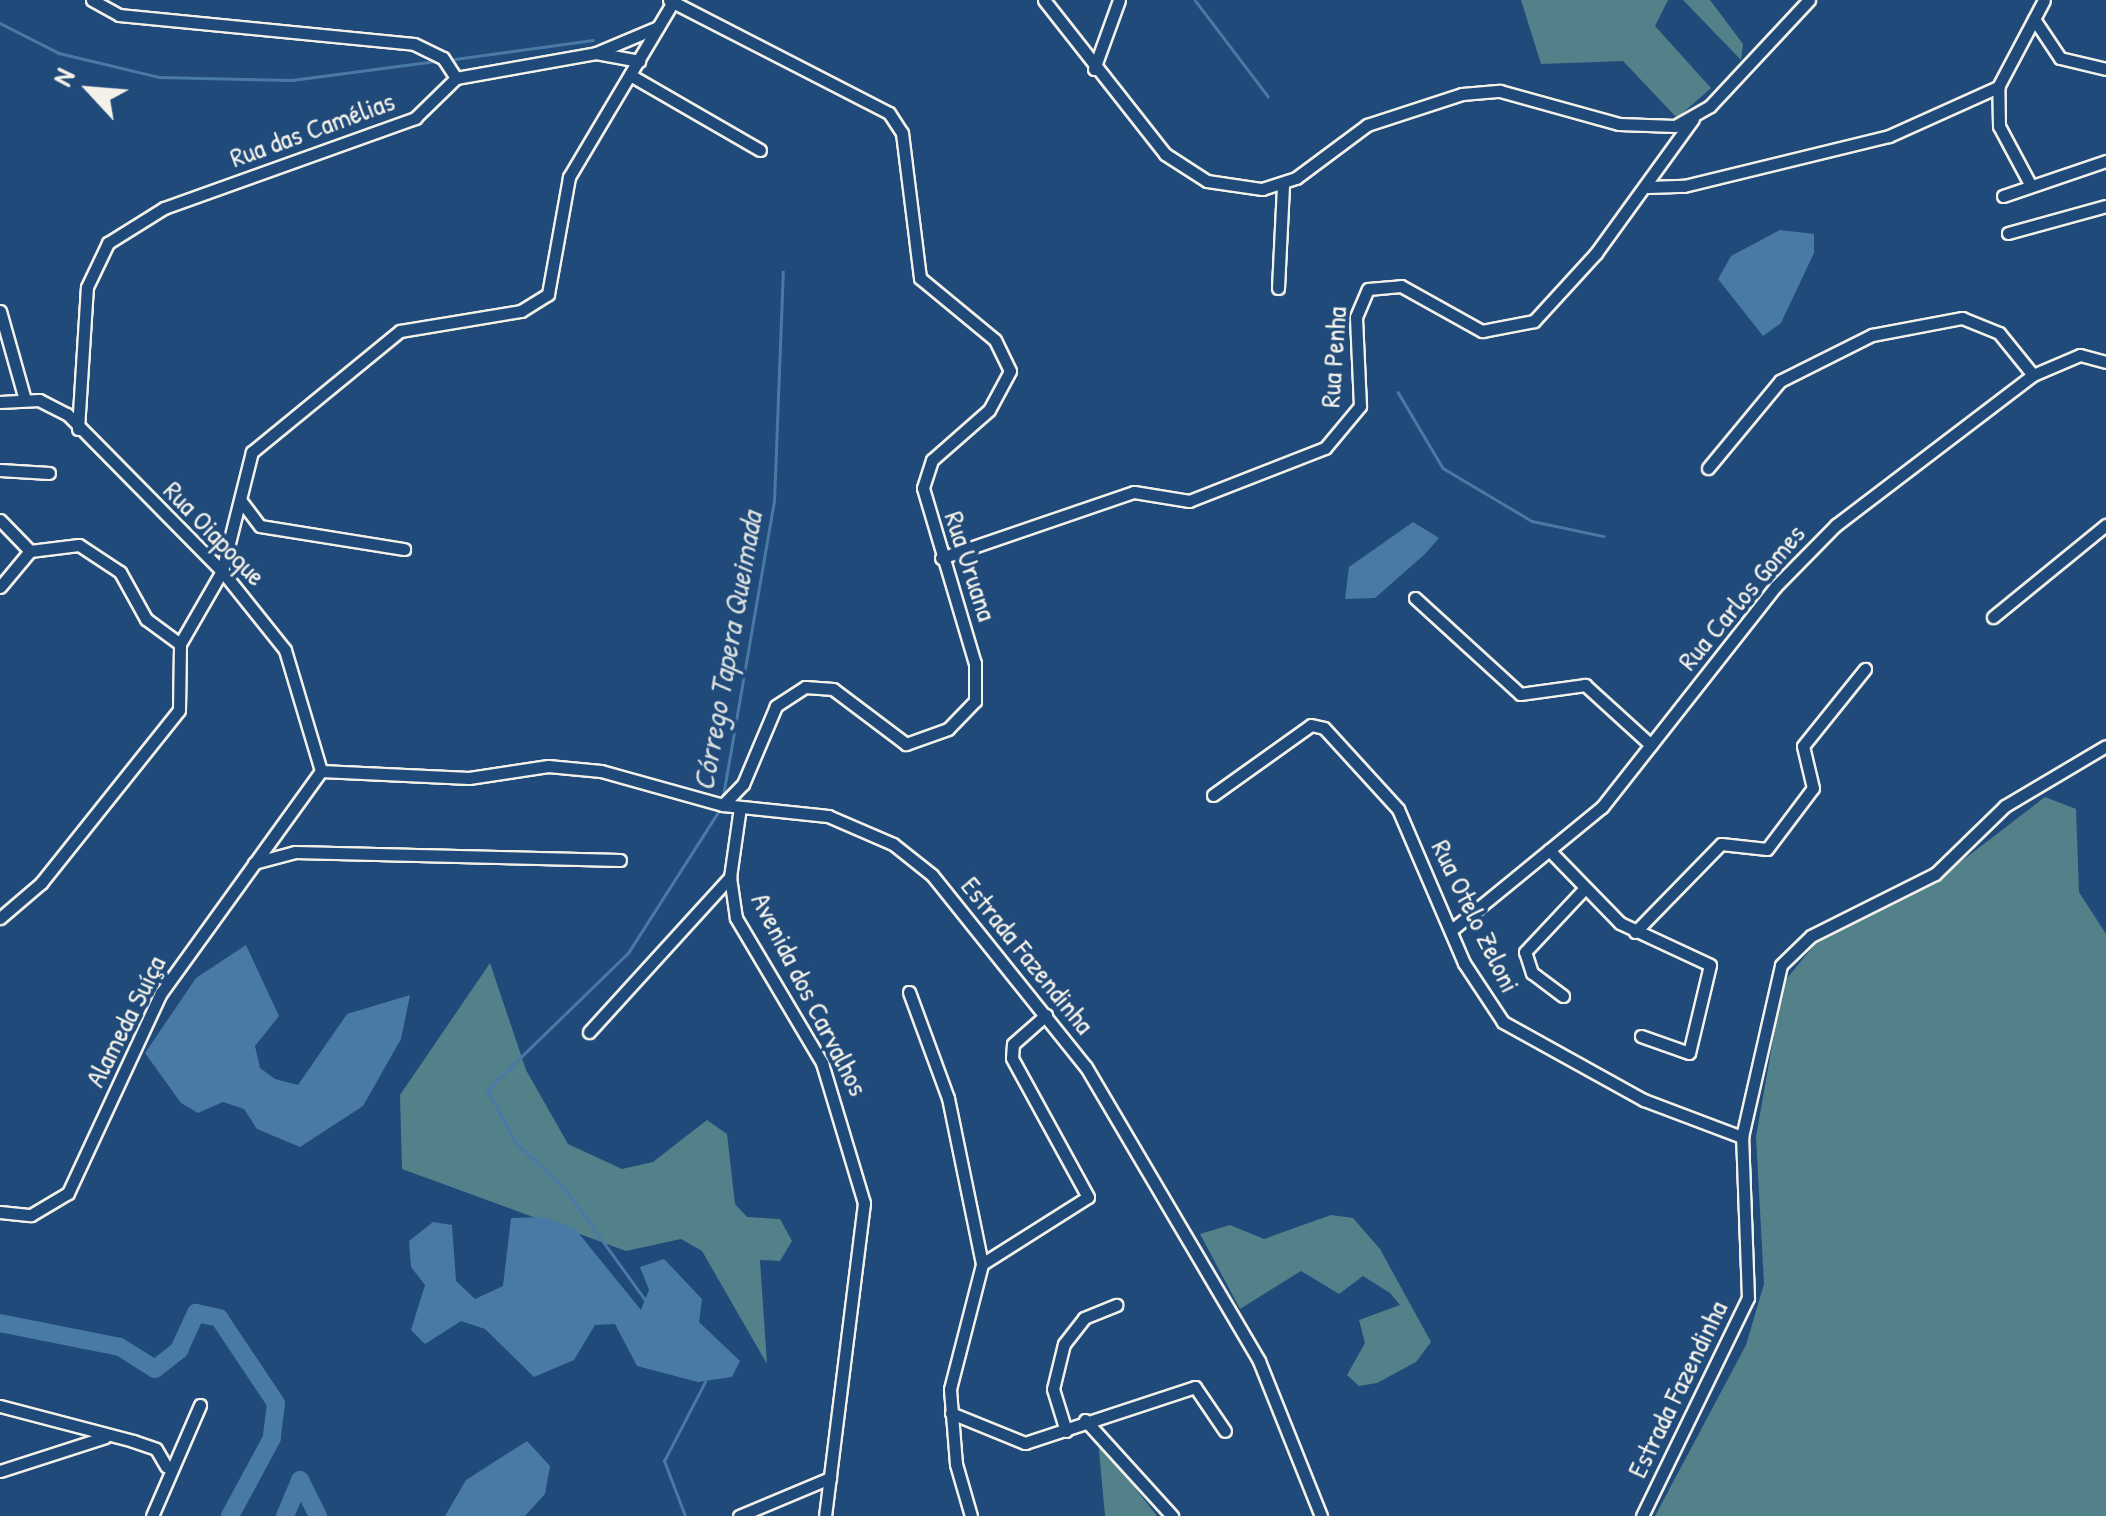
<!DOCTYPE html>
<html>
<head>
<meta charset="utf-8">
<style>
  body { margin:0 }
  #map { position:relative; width:2106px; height:1516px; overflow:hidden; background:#1f4a7a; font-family:"Patrick Hand",sans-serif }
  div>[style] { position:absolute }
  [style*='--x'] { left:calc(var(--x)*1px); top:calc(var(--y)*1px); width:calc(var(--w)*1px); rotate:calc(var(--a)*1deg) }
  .green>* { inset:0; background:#52818a }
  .water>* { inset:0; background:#497aa6 }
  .stream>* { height:2.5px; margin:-1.25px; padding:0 1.25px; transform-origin:1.25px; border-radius:1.25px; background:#497aa6 }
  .river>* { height:18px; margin:-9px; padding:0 9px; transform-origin:9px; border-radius:9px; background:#497aa6 }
  .roads { filter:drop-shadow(2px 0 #f4f1e8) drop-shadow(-2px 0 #f4f1e8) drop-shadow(0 2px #f4f1e8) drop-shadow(0 -2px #f4f1e8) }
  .minor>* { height:11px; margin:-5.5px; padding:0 5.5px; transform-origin:5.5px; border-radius:5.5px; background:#1f4a7a }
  span { translate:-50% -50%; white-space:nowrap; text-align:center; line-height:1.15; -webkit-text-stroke:8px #1f4a7a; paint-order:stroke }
  .street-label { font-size:28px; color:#f4f1e8 }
  .water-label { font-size:30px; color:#dadfde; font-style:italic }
  .north { position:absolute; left:40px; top:40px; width:100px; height:100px; -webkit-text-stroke:8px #1f4a7a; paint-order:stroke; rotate:296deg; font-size:28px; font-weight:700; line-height:40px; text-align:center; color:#f4f1e8 }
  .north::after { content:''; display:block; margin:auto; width:35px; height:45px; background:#f4f1e8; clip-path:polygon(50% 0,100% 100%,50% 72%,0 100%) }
</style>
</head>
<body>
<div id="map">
  <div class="green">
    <i style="clip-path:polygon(1521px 0,1668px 0,1655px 26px,1711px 88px,1677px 118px,1623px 61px,1541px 64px)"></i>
    <i style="clip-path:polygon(1683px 0,1710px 0,1743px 44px,1741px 60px)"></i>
    <i style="clip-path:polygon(2045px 797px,2076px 809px,2079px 892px,2106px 934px,2106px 1516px,1655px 1516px,1746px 1345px,1764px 1284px,1756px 1137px,1783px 983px,1815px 944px,1942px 876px)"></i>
    <i style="clip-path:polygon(490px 963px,526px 1070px,568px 1144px,622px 1169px,653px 1162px,707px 1120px,727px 1134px,735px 1204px,747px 1217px,780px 1219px,792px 1241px,780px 1261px,760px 1260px,767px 1364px,702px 1251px,681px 1239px,626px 1251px,402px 1169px,400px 1095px)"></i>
    <i style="clip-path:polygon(1331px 1215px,1353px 1218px,1380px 1249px,1431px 1342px,1416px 1362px,1377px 1383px,1359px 1386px,1347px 1375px,1365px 1343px,1359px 1320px,1400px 1305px,1390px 1293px,1363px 1276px,1339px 1294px,1301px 1271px,1240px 1309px,1200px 1234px,1230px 1225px,1264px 1239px)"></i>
    <i style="clip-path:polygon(1098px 1440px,1157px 1516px,1105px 1516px)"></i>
  </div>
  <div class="water">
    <i style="clip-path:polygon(1780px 230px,1814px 234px,1814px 253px,1781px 323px,1763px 336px,1718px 279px,1731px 256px)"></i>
    <i style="clip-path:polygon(1413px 522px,1439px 538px,1425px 554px,1375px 598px,1345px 599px,1349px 567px)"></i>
    <i style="clip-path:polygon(246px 945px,279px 1016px,255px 1046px,260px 1068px,275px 1079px,298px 1085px,347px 1014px,410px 995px,401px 1039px,363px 1106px,300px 1147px,257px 1129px,244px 1109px,223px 1102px,198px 1113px,181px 1103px,145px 1053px,196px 978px)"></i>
    <i style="clip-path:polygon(546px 1217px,576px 1230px,641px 1310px,649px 1290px,640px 1267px,664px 1259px,702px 1299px,699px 1322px,740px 1361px,732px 1377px,698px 1382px,637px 1366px,615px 1324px,595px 1325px,574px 1360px,534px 1377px,485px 1329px,461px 1321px,425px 1344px,411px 1330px,425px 1285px,411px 1267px,409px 1241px,433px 1222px,452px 1225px,456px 1281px,475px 1299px,503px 1286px,511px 1218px)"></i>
    <i style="clip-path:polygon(527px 1441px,550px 1466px,545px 1494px,525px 1516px,445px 1516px,466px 1480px)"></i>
  </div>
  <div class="stream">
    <i style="--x:1195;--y:0;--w:121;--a:52.8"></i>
    <i style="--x:0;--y:23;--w:66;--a:27"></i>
    <i style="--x:59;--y:53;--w:103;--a:13.5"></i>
    <i style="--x:159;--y:77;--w:133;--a:1.3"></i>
    <i style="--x:292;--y:80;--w:145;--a:-7.5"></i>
    <i style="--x:455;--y:59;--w:139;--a:-7.8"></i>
    <i style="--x:1398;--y:392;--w:88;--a:59.4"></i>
    <i style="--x:1443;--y:468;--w:104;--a:30.8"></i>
    <i style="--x:1532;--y:521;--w:73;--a:11.9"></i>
    <i style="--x:723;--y:796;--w:298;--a:-80.2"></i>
    <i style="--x:774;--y:502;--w:230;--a:-87.8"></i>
    <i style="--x:647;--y:1303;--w:137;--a:-125.8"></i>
    <i style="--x:567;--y:1192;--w:72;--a:-136.1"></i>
    <i style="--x:515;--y:1142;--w:59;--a:-118.3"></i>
    <i style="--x:487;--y:1090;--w:197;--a:-44.2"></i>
    <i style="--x:628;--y:953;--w:171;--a:-57.4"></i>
    <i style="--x:685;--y:1516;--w:59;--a:-110.9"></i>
    <i style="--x:664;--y:1461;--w:89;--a:-62.6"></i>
  </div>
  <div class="river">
    <i style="--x:0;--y:1323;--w:122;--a:11.3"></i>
    <i style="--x:120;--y:1347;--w:41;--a:32.2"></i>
    <i style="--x:155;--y:1369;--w:31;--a:-38"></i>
    <i style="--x:179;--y:1350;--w:41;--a:-65.3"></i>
    <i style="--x:196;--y:1313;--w:24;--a:12"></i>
    <i style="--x:219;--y:1318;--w:102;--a:56.2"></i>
    <i style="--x:276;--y:1403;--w:35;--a:97"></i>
    <i style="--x:272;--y:1438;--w:89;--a:118.3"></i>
    <i style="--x:285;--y:1516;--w:39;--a:-67"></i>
    <i style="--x:300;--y:1480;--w:40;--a:63.4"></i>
  </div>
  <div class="roads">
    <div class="minor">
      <i style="--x:92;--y:0;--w:31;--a:29"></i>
      <i style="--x:119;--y:15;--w:296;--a:5.6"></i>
      <i style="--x:414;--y:44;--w:32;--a:26"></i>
      <i style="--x:443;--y:58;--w:24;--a:57"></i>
      <i style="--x:669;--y:0;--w:247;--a:27.2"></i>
      <i style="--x:889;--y:113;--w:24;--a:57"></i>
      <i style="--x:902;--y:133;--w:146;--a:82.9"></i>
      <i style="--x:920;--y:278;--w:97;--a:39.6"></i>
      <i style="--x:995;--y:340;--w:34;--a:64"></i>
      <i style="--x:1010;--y:371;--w:44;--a:118.3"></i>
      <i style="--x:989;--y:410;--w:76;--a:138.7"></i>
      <i style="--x:932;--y:460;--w:29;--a:108"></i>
      <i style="--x:923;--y:488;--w:183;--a:73.5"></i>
      <i style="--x:975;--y:663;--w:38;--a:90"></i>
      <i style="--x:975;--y:701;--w:39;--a:134"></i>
      <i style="--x:948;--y:729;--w:45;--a:160.3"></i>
      <i style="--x:906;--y:744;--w:91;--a:-143"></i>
      <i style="--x:833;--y:689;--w:28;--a:-176"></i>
      <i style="--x:805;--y:687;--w:35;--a:147"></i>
      <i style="--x:776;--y:706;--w:85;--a:112.9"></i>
      <i style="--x:743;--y:784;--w:29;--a:134"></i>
      <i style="--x:1044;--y:0;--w:196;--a:51.8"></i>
      <i style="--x:1165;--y:154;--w:50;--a:32.7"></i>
      <i style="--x:1207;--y:181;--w:56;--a:8.3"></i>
      <i style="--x:1262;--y:189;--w:36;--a:-18"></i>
      <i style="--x:1296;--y:178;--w:89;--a:-36.7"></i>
      <i style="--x:1367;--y:125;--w:100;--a:-18.1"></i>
      <i style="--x:1462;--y:94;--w:38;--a:-5"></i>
      <i style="--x:1500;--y:91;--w:123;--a:15.5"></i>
      <i style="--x:1619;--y:124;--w:56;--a:2"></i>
      <i style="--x:1675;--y:126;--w:40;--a:-29.7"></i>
      <i style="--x:1710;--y:106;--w:145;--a:-47"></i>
      <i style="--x:2034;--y:19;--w:47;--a:56.3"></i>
      <i style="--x:2060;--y:58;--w:47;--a:13.4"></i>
      <i style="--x:596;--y:53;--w:67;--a:-22.8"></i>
      <i style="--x:1094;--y:69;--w:73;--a:-70.1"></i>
      <i style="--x:630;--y:75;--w:150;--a:30"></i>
      <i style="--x:456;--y:78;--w:142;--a:-10.1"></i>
      <i style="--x:596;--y:53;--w:44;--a:10.5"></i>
      <i style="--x:2031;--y:186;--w:68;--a:-118.1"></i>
      <i style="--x:1999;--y:126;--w:39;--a:-91"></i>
      <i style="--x:1998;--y:87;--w:98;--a:-62.1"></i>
      <i style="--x:1648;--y:187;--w:36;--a:-2"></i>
      <i style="--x:1684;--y:186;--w:211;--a:-13.7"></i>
      <i style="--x:1889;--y:136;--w:120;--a:-24.2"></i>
      <i style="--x:2003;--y:196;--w:109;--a:-18.8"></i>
      <i style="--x:2008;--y:233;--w:102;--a:-15.4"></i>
      <i style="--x:1278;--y:288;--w:102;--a:-87.2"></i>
      <i style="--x:0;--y:311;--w:92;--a:74.3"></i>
      <i style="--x:0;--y:402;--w:39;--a:-3"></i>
      <i style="--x:39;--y:400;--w:31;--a:27"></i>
      <i style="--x:67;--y:414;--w:221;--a:45.4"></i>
      <i style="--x:222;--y:571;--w:101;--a:51.4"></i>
      <i style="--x:285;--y:650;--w:126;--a:73.4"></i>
      <i style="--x:78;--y:429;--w:142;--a:-86.4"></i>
      <i style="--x:87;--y:287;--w:49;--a:-64.5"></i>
      <i style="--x:108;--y:243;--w:66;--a:-32"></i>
      <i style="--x:164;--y:208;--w:267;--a:-19.7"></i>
      <i style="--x:415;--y:118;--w:57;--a:-44.3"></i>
      <i style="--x:1708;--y:468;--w:113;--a:-50.4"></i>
      <i style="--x:1780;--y:381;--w:103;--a:-26.6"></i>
      <i style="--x:1872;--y:335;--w:92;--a:-10.7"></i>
      <i style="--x:1962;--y:318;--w:40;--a:22"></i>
      <i style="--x:1999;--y:333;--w:54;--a:51"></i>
      <i style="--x:0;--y:470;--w:49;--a:3.5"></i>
      <i style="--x:241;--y:501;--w:31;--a:53"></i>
      <i style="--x:260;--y:526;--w:146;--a:9.1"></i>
      <i style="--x:0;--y:520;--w:43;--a:45.9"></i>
      <i style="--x:941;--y:558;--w:204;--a:-18.9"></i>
      <i style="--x:1134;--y:492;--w:56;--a:9.3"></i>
      <i style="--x:1189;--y:501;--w:146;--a:-21.3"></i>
      <i style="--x:1325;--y:448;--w:55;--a:-50.2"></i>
      <i style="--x:1360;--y:406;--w:89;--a:-92.6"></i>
      <i style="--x:1356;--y:317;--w:30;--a:-67"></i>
      <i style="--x:1368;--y:289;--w:33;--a:-5"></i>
      <i style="--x:1401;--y:286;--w:93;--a:29.1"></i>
      <i style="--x:1482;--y:331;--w:53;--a:-10.9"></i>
      <i style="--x:1534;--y:321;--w:92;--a:-47.6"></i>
      <i style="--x:1596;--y:253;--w:165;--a:-54.1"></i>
      <i style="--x:0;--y:587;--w:47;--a:-50.2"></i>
      <i style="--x:30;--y:551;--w:49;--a:-7"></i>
      <i style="--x:79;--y:545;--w:49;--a:33.4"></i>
      <i style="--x:120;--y:572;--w:54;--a:61"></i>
      <i style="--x:146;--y:619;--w:42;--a:36.3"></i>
      <i style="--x:1415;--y:598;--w:142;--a:42.4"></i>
      <i style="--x:1520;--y:694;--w:66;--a:-7.9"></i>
      <i style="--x:1585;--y:685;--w:89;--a:42.3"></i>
      <i style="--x:1993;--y:617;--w:146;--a:-39.2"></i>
      <i style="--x:321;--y:771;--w:148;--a:2.7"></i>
      <i style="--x:469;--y:778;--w:80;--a:-8.6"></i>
      <i style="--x:548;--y:766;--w:53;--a:5.4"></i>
      <i style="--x:601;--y:771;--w:127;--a:15.6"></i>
      <i style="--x:723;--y:805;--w:106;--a:6"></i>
      <i style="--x:828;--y:816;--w:71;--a:23.3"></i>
      <i style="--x:893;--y:844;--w:50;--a:38.5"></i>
      <i style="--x:932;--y:875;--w:246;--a:51.3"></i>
      <i style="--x:1086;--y:1067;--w:341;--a:59.5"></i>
      <i style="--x:1259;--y:1361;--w:167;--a:68.2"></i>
      <i style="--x:1213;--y:795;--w:120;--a:-35.5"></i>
      <i style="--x:1311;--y:725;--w:13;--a:13"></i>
      <i style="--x:1324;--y:728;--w:110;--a:47.6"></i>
      <i style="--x:1398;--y:809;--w:168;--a:66.8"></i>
      <i style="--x:1464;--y:963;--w:71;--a:56.5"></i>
      <i style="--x:1503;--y:1022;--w:161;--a:29"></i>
      <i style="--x:1644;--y:1100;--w:105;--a:20.7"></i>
      <i style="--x:740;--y:807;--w:71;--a:98.1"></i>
      <i style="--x:730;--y:877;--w:41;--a:81.7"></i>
      <i style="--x:736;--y:918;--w:169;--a:59.3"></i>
      <i style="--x:822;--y:1063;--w:146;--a:73.3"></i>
      <i style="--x:864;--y:1203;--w:315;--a:97.1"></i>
      <i style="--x:1549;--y:850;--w:102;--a:45.8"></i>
      <i style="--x:1620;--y:923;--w:99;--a:25"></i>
      <i style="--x:1710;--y:965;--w:90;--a:103.4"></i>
      <i style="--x:1689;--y:1053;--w:51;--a:-160.5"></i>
      <i style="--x:254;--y:863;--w:42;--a:-15"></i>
      <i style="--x:295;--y:852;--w:325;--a:1.4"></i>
      <i style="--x:0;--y:918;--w:54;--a:-40.5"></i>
      <i style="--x:41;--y:883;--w:221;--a:-51.4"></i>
      <i style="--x:179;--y:710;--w:66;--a:-89.1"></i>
      <i style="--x:180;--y:644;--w:84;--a:-60.1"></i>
      <i style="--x:222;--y:571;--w:123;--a:-75.9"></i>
      <i style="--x:252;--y:452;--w:191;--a:-39.3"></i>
      <i style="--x:400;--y:331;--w:123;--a:-9.4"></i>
      <i style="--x:521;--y:311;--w:32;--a:-32"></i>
      <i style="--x:548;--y:294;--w:119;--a:-79.8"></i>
      <i style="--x:569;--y:177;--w:206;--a:-59.3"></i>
      <i style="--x:1454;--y:928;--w:191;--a:-39.3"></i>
      <i style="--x:1602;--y:807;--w:281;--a:-51.8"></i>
      <i style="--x:1776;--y:586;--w:86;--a:-45.5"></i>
      <i style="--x:1836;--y:525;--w:248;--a:-37.3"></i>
      <i style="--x:2033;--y:375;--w:51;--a:-23.1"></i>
      <i style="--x:2080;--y:355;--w:27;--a:15"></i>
      <i style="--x:1635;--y:932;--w:123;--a:-45.7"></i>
      <i style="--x:1721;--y:844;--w:46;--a:6.2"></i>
      <i style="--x:1767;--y:849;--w:76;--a:-53"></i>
      <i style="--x:1813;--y:788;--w:43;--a:-103.4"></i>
      <i style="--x:1803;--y:746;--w:99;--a:-51.2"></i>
      <i style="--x:909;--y:992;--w:113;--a:69.8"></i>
      <i style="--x:948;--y:1098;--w:169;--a:78.4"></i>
      <i style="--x:1563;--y:996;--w:39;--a:-143"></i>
      <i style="--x:1532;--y:973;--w:22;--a:-108"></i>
      <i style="--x:1525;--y:952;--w:88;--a:-46.8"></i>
      <i style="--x:589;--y:1032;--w:210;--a:-47.7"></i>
      <i style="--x:0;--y:1212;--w:31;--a:6"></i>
      <i style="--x:31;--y:1215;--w:43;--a:-30.7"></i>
      <i style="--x:68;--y:1193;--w:221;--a:-65.1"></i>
      <i style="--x:161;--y:993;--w:274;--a:-54.2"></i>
      <i style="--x:982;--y:1264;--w:125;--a:-32.3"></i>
      <i style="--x:1088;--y:1197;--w:158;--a:-118.7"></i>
      <i style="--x:1012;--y:1058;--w:14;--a:-86"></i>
      <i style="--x:1013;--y:1044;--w:44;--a:-41.3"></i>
      <i style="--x:0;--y:1406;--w:138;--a:14.7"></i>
      <i style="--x:133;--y:1441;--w:24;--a:19"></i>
      <i style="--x:156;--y:1449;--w:20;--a:60"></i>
      <i style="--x:951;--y:1413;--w:80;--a:22.1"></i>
      <i style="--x:1025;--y:1443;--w:179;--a:-18.2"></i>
      <i style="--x:1195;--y:1387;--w:53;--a:55.7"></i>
      <i style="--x:1085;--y:1420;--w:130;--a:47.8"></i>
      <i style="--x:1066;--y:1431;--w:44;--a:-107.2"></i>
      <i style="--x:1053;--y:1389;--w:46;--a:-76.3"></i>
      <i style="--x:1064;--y:1344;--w:33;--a:-52"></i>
      <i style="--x:1084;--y:1318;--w:35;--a:-22"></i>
      <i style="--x:0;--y:1471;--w:110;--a:-17.9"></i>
      <i style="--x:152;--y:1516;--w:121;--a:-66.6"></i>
      <i style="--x:739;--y:1516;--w:99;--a:-22.7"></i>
      <i style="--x:971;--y:1516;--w:54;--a:-106.1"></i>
      <i style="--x:956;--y:1464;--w:75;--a:-94.6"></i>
      <i style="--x:950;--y:1389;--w:129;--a:-75.6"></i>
      <i style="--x:1642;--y:1516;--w:242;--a:-64.1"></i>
      <i style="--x:1748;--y:1298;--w:161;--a:-92.1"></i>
      <i style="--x:1742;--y:1137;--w:176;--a:-77.2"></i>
      <i style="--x:1781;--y:965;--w:42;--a:-44"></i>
      <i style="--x:1811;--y:936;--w:139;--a:-26.6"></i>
      <i style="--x:1935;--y:874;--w:98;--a:-44.2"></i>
      <i style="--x:2005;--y:806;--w:117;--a:-30.7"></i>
    </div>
  </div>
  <div class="street-label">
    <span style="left:312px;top:129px;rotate:-20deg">Rua das Camélias</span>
    <span style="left:1333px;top:357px;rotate:-86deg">Rua Penha</span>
    <span style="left:215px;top:533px;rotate:46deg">Rua Oiapoque</span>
    <span style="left:971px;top:566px;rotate:72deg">Rua Uruana</span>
    <span style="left:1741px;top:597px;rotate:-50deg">Rua Carlos Gomes</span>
    <span style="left:1476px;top:916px;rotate:64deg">Rua Otelo Zeloni</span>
    <span style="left:1028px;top:955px;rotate:51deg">Estrada Fazendinha</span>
    <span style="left:810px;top:994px;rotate:63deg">Avenida dos Carvalhos</span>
    <span style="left:125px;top:1021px;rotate:-63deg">Alameda Suíça</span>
    <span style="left:1677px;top:1389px;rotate:-64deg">Estrada Fazendinha</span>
  </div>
  <div class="water-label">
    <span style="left:727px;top:651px;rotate:-80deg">Córrego Tapera Queimada</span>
  </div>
  <div class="north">N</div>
</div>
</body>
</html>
